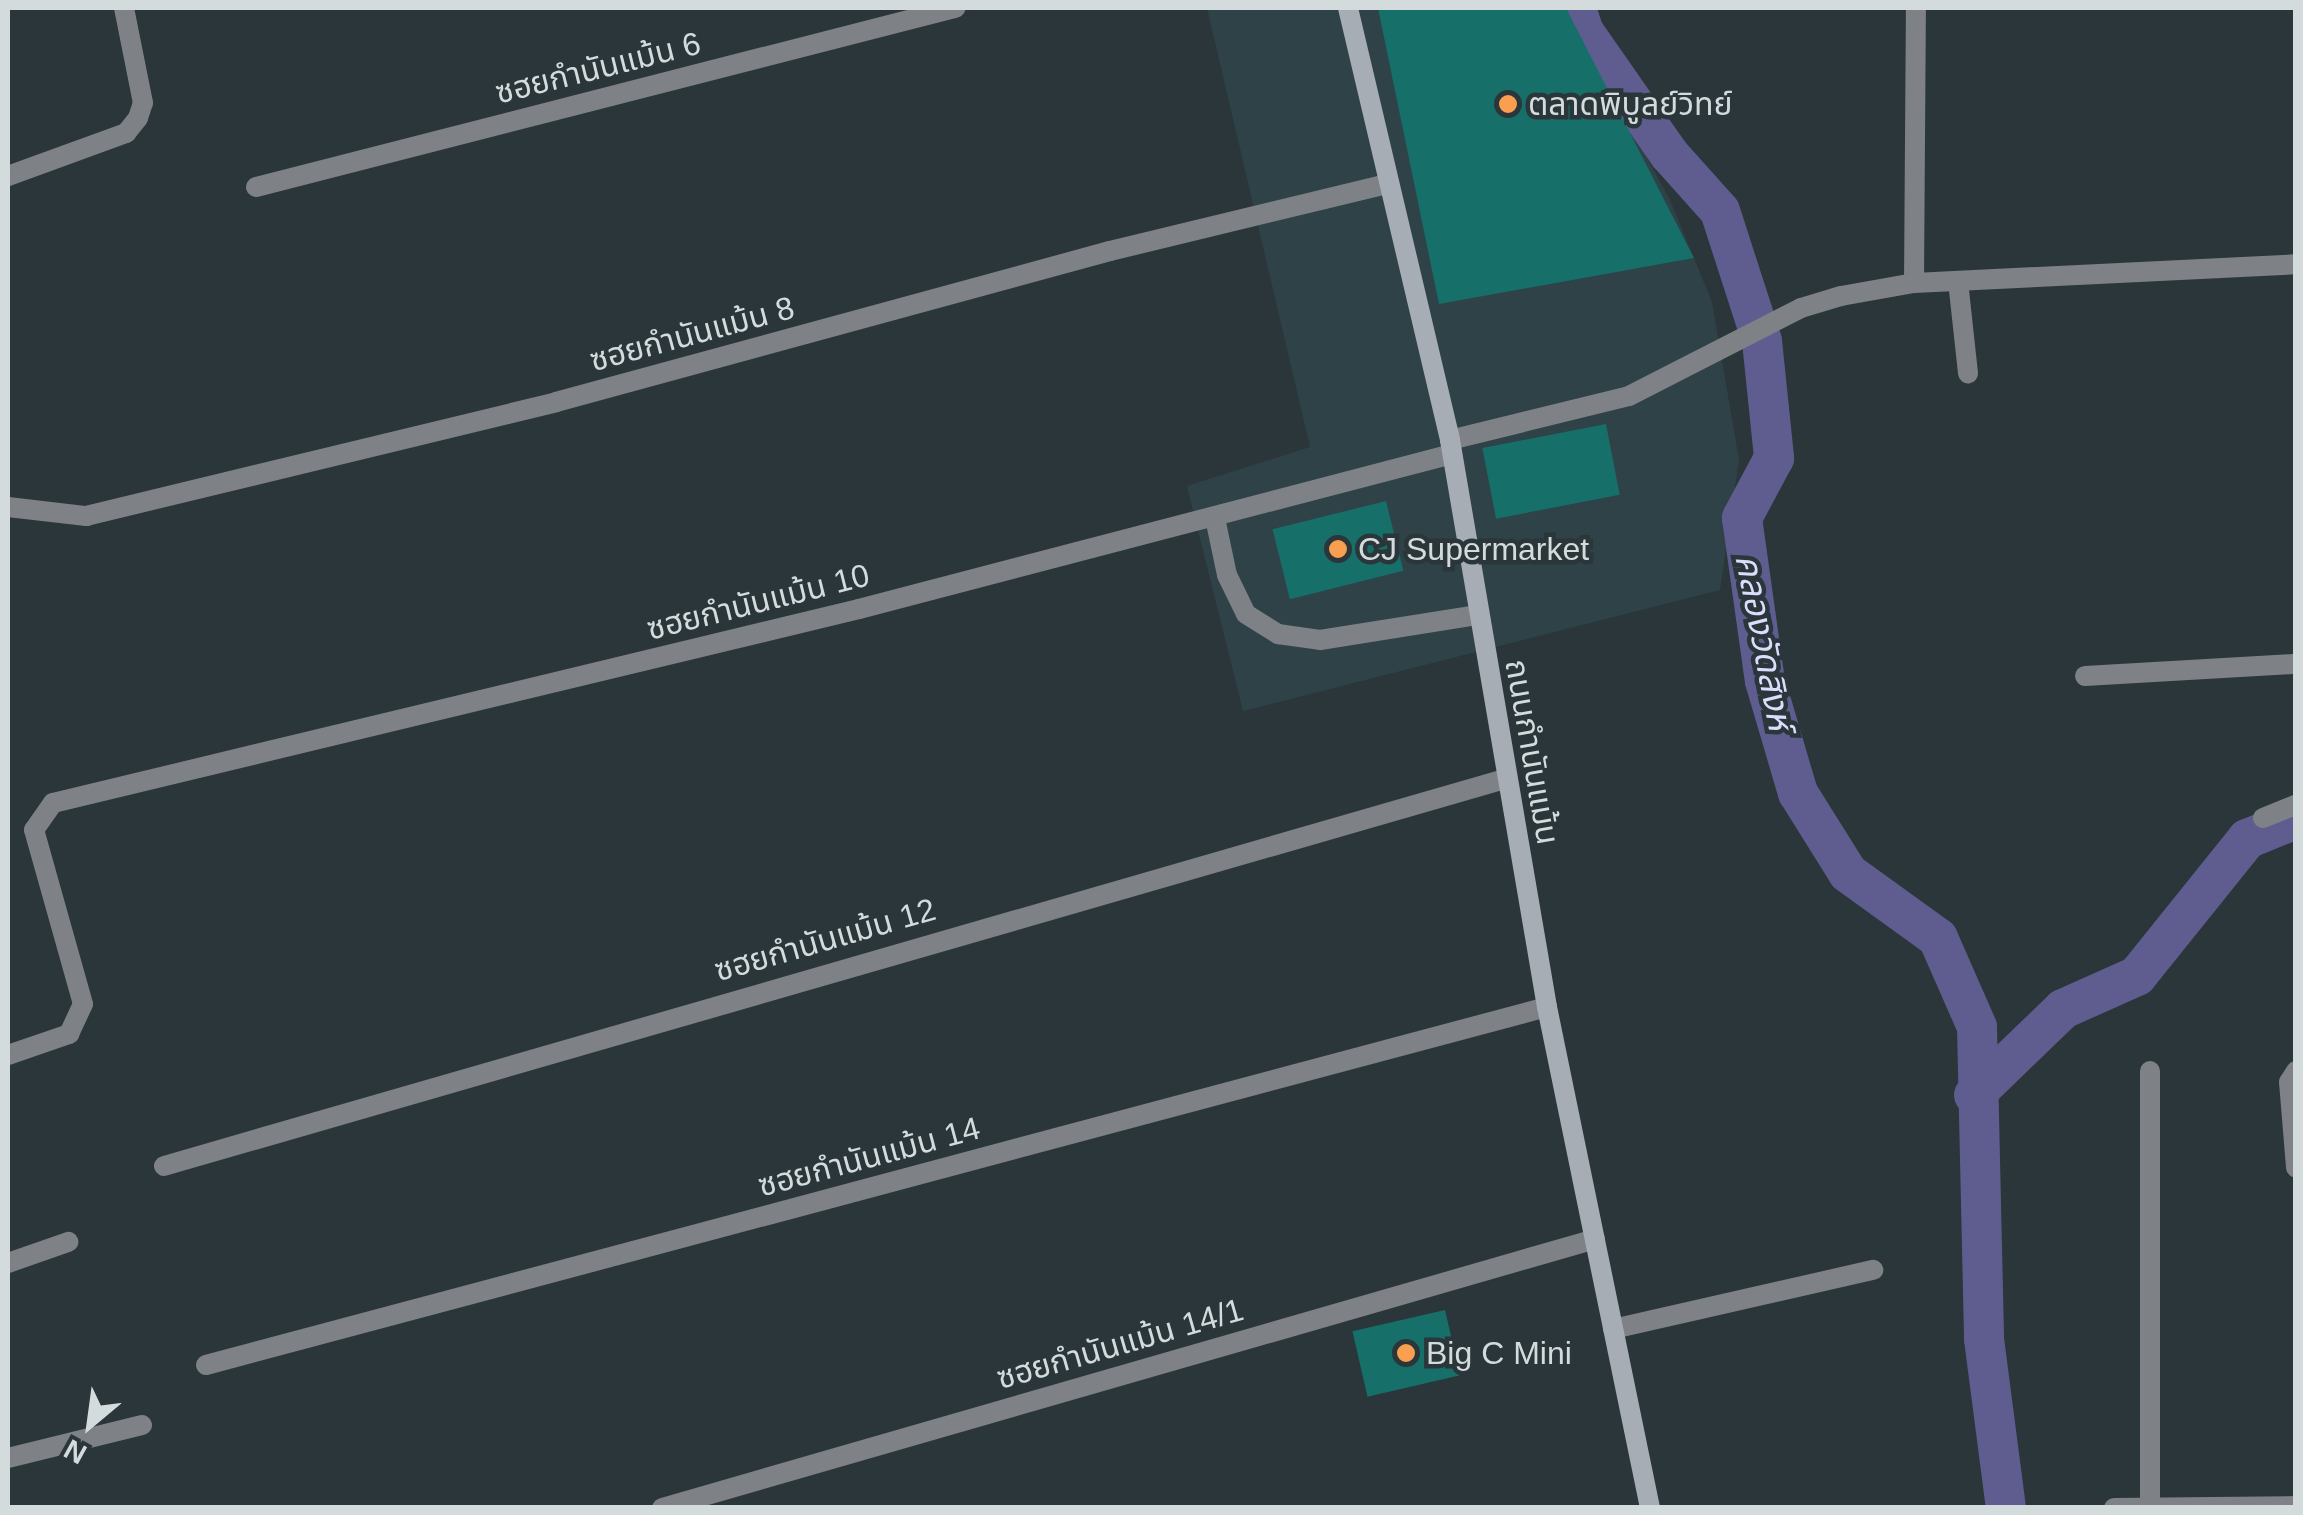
<!DOCTYPE html>
<meta charset="utf-8">
<style>
body{margin:0}
#map{position:relative;width:2303px;height:1515px;overflow:hidden;background:#2a363a;font-family:Helvetica,"Noto Sans Thai",sans-serif}
div>[style]{position:absolute}
[style*='--x']{left:calc(var(--x)*1px);top:calc(var(--y)*1px);width:calc(var(--w)*1px);rotate:calc(var(--a)*1deg)}
.built>*{inset:0;background:#2e4248}
.canal>*{height:40px;margin:-20px;padding:0 20px;transform-origin:20px;border-radius:20px;background:#5f5d8f}
.building>*{inset:0;background:#166f69;transform-origin:0 0}
.lane>*{height:20px;margin:-10px;padding:0 10px;transform-origin:10px;border-radius:10px;background:#7e8186}
.street>*{height:20px;margin:-10px;padding:0 10px;transform-origin:10px;border-radius:10px;background:#7e8186}
.secondary>*{height:20px;margin:-10px;padding:0 10px;transform-origin:10px;border-radius:10px;background:#a7adb4}
.dots>*{width:28px;height:28px;translate:-50% -50%;box-sizing:border-box;border:5px solid #2a363a;border-radius:50%}
span{translate:-50% -50%;white-space:nowrap;text-align:center;line-height:1.15;-webkit-text-stroke:9px #2a363a;paint-order:stroke}
.street-label{font-size:32px;color:#d3dbdd}
.poi-label{font-size:32px;color:#d3dbdd}
.left{translate:0 -50%;text-align:left}
.water-label{font-size:35px;color:#dcddfd;font-style:italic}
.frame{position:absolute;inset:0;border:10px solid #d3dbdd;pointer-events:none}
.north{position:absolute;left:40px;top:1375px;width:100px;height:100px;-webkit-text-stroke:8px #2a363a;paint-order:stroke;rotate:209deg;font-size:28px;font-weight:700;line-height:40px;text-align:center;color:#d3dbdd}
.north::after{content:'';display:block;margin:auto;width:35px;height:45px;background:#d3dbdd;clip-path:polygon(50% 0,100% 100%,50% 72%,0 100%)}
</style>
<div id="map">
<div class="built">
<div style="clip-path:polygon(1207px 8px,1566px 8px,1670px 200px,1712px 302px,1739px 460px,1720px 590px,1243px 711px,1187px 486px,1310px 447px)"></div>
</div>
<div class="canal">
<div style="--x:1576;--y:8;--w:25;--a:72"></div>
<div style="--x:1584;--y:32;--w:149;--a:55.1"></div>
<div style="--x:1669;--y:154;--w:76;--a:48.2"></div>
<div style="--x:1720;--y:211;--w:137;--a:72.1"></div>
<div style="--x:1762;--y:341;--w:118;--a:84.1"></div>
<div style="--x:1774;--y:458;--w:68;--a:118.1"></div>
<div style="--x:1742;--y:518;--w:165;--a:82"></div>
<div style="--x:1765;--y:681;--w:117;--a:73.6"></div>
<div style="--x:1798;--y:793;--w:94;--a:58"></div>
<div style="--x:1848;--y:873;--w:111;--a:35.8"></div>
<div style="--x:1938;--y:938;--w:97;--a:66.3"></div>
<div style="--x:1977;--y:1027;--w:312;--a:88.7"></div>
<div style="--x:1984;--y:1339;--w:170;--a:82.6"></div>
<div style="--x:1974;--y:1095;--w:124;--a:-44"></div>
<div style="--x:2063;--y:1009;--w:81;--a:-24"></div>
<div style="--x:2137;--y:976;--w:176;--a:-51.2"></div>
<div style="--x:2247;--y:839;--w:53;--a:-22.2"></div>
</div>
<div class="building">
<div style="clip-path:polygon(1378px 8px,1566px 8px,1694px 258px,1439px 304px)"></div>
<div style="left:1606px;top:424px;width:72px;height:126px;rotate:79deg"></div>
<div style="left:1386px;top:501px;width:72px;height:117px;rotate:76deg"></div>
<div style="left:1445px;top:1310px;width:67px;height:95px;rotate:77deg"></div>
</div>
<div class="lane">
<div style="--x:8;--y:1458;--w:138;--a:-13.8"></div>
</div>
<div class="street">
<div style="--x:8;--y:176;--w:126;--a:-20"></div>
<div style="--x:126;--y:133;--w:19;--a:-51"></div>
<div style="--x:138;--y:118;--w:16;--a:-72"></div>
<div style="--x:143;--y:103;--w:97;--a:-101.3"></div>
<div style="--x:256;--y:187;--w:722;--a:-14.36"></div>
<div style="--x:1958;--y:281;--w:93;--a:83.8"></div>
<div style="--x:1914;--y:283;--w:275;--a:-89.6"></div>
<div style="--x:1450;--y:440;--w:184;--a:-13.8"></div>
<div style="--x:1629;--y:396;--w:193;--a:-27.1"></div>
<div style="--x:1801;--y:308;--w:42;--a:-16.7"></div>
<div style="--x:1841;--y:296;--w:74;--a:-10.1"></div>
<div style="--x:1914;--y:283;--w:382;--a:-2.8"></div>
<div style="--x:8;--y:507;--w:79;--a:6.6"></div>
<div style="--x:86;--y:516;--w:484;--a:-13.6"></div>
<div style="--x:556;--y:402;--w:574;--a:-15.25"></div>
<div style="--x:1110;--y:251;--w:286;--a:-13.6"></div>
<div style="--x:1215;--y:518;--w:58;--a:78.1"></div>
<div style="--x:1227;--y:575;--w:43;--a:64"></div>
<div style="--x:1246;--y:614;--w:38;--a:32"></div>
<div style="--x:1278;--y:634;--w:42;--a:8.1"></div>
<div style="--x:1320;--y:640;--w:160;--a:-9"></div>
<div style="--x:2085;--y:676;--w:211;--a:-3.3"></div>
<div style="--x:2263;--y:818;--w:35;--a:-22"></div>
<div style="--x:8;--y:1055;--w:65;--a:-19"></div>
<div style="--x:69;--y:1034;--w:33;--a:-65"></div>
<div style="--x:83;--y:1004;--w:181;--a:-105.7"></div>
<div style="--x:34;--y:830;--w:33;--a:-55"></div>
<div style="--x:53;--y:803;--w:829;--a:-13.53"></div>
<div style="--x:859;--y:609;--w:613;--a:-14.65"></div>
<div style="--x:2150;--y:1071;--w:435;--a:90"></div>
<div style="--x:2296;--y:1071;--w:13;--a:122"></div>
<div style="--x:2289;--y:1082;--w:86;--a:85.3"></div>
<div style="--x:164;--y:1166;--w:1396;--a:-16.1"></div>
<div style="--x:8;--y:1263;--w:64;--a:-19.3"></div>
<div style="--x:1613;--y:1329;--w:267;--a:-12.8"></div>
<div style="--x:206;--y:1365;--w:1388;--a:-14.95"></div>
<div style="--x:662;--y:1508;--w:971;--a:-16.08"></div>
<div style="--x:2114;--y:1508;--w:182;--a:-0.6"></div>
</div>
<div class="secondary">
<div style="--x:1348;--y:8;--w:444;--a:76.7"></div>
<div style="--x:1450;--y:440;--w:575;--a:80.29"></div>
<div style="--x:1547;--y:1007;--w:511;--a:78.38"></div>
</div>
<div class="dots">
<div style="left:1508px;top:104px;background:#fa9f4f"></div>
<div style="left:1338px;top:549px;background:#fa9f4f"></div>
<div style="left:1406px;top:1353px;background:#fa9f4f"></div>
</div>
<div class="street-label">
<span style="left:598px;top:68px;rotate:-14deg">ซฮยกำนันแม้น 6</span>
<span style="left:692px;top:334px;rotate:-15deg">ซฮยกำนันแม้น 8</span>
<span style="left:758px;top:602px;rotate:-14deg">ซฮยกำนันแม้น 10</span>
<span style="left:1532px;top:752px;rotate:80deg">ถนนกำนันแม้น</span>
<span style="left:825px;top:940px;rotate:-16deg">ซฮยกำนันแม้น 12</span>
<span style="left:869px;top:1157px;rotate:-15deg">ซฮยกำนันแม้น 14</span>
<span style="left:1120px;top:1344px;rotate:-16deg">ซฮยกำนันแม้น 14/1</span>
</div>
<div class="poi-label">
<span class="left" style="left:1528px;top:104px">ตลาดพิบูลย์วิทย์</span>
<span class="left" style="left:1358px;top:549px">CJ Supermarket</span>
<span class="left" style="left:1426px;top:1353px">Big C Mini</span>
</div>
<div class="water-label">
<span style="left:1764px;top:642px;rotate:79deg">คลองวัดสิงห์</span>
</div>
<div class="frame"></div>
<div class="north">N</div>
</div>
